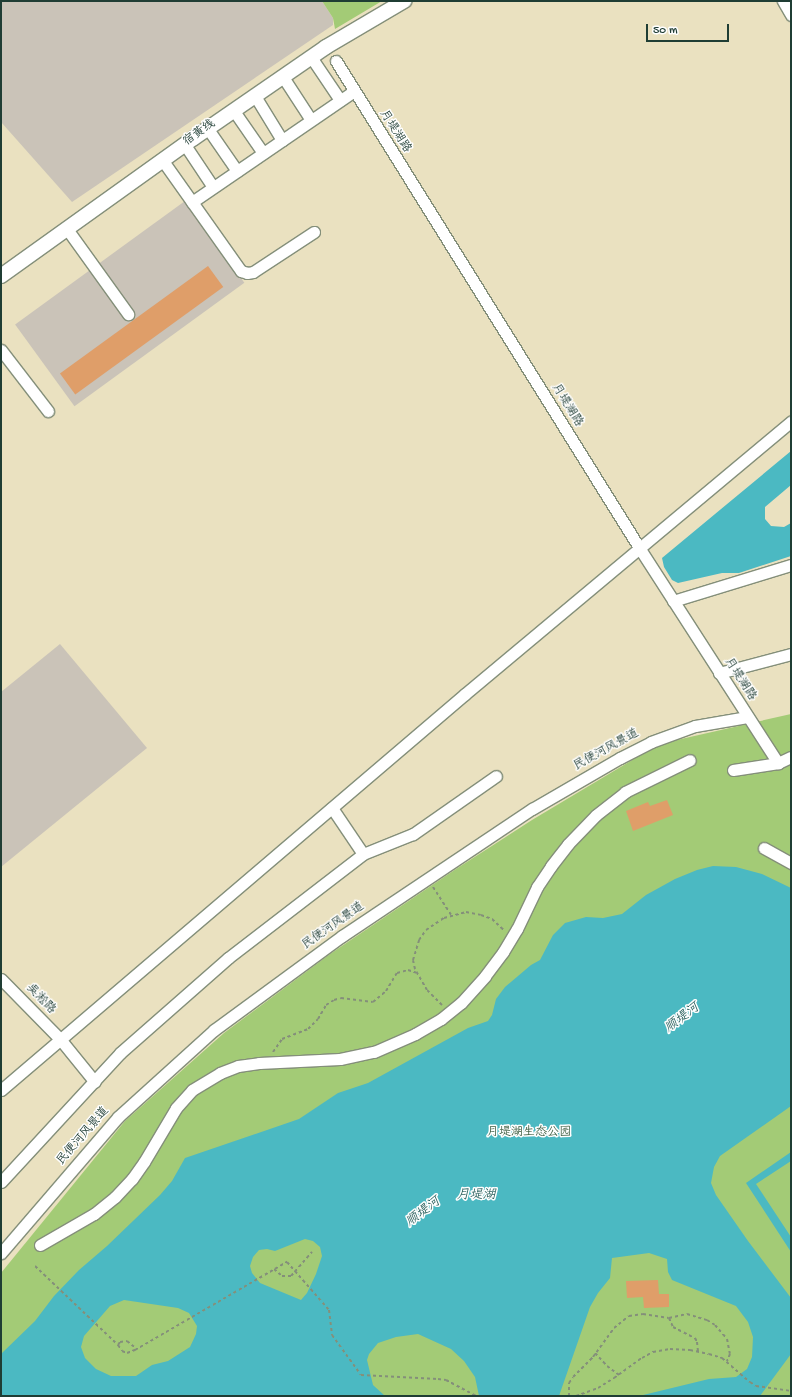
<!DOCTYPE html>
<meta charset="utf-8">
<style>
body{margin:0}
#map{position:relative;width:792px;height:1397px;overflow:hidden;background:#eae1c0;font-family:"Gochi Hand","LXGW WenKai TC",sans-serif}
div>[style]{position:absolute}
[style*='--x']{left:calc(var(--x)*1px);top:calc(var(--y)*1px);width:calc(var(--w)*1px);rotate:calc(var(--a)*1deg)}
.industrial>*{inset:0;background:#cac3b8;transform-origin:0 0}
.green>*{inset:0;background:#a3cb76}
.water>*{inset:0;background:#4bb9c2}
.building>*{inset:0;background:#df9e69;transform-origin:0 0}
.path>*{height:2px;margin-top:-1px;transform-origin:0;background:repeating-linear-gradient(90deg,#848f7a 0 3px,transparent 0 6px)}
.roads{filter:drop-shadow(1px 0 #848f7a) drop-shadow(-1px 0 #848f7a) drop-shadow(0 1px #848f7a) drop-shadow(0 -1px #848f7a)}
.minor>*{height:11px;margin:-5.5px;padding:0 5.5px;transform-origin:5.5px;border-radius:5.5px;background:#fff}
.major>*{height:14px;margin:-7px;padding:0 7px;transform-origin:7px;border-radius:7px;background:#fff}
span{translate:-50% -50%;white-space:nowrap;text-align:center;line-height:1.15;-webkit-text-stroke:3px #fff;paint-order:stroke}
.street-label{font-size:12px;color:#1f3d34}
.park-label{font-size:12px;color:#406044}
.water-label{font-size:13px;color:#2c625f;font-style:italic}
.frame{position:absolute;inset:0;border:2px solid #1f3d34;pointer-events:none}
.scale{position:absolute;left:646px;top:24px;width:83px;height:18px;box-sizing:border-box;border:2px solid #1f3d34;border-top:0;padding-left:5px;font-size:12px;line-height:14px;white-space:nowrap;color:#1f3d34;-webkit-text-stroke:3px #fff;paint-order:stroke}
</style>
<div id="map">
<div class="industrial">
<div style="clip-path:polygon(1px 1px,322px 1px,333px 18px,333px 25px,72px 202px,1px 122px)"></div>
<div style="left:185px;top:201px;width:101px;height:210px;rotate:54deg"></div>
<div style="clip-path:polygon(60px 644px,147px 748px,1px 867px,1px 692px)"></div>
</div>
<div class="green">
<div style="clip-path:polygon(322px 1px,382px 1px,335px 29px,333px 18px)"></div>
<div style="clip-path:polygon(791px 714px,791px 1396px,1px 1396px,1px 1273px,125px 1121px,224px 1033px,330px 954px,456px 869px,532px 820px,659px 744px)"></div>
</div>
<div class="water">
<div style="clip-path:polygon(791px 451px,791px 485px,765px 507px,765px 519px,771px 526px,784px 527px,791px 523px,791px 556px,739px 573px,722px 573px,678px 583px,672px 580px,664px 567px,662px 558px)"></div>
<div style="clip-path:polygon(evenodd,713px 866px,736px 867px,762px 874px,791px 888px,791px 1106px,720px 1156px,714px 1167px,711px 1183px,716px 1195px,748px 1241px,791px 1298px,791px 1354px,760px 1396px,639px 1396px,709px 1379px,736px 1377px,747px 1369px,752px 1357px,753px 1337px,748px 1322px,736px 1306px,672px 1280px,668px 1272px,667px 1259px,649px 1253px,612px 1258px,610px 1278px,598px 1293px,590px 1307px,559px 1396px,479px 1396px,475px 1377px,464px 1361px,451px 1349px,418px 1334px,396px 1337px,378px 1343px,369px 1354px,367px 1360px,373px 1385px,385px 1396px,1px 1396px,1px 1354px,35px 1321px,54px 1296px,79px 1270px,107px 1246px,160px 1195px,172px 1181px,185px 1158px,299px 1119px,338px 1093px,368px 1083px,468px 1028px,488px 1021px,492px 1015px,496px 999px,505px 987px,531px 965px,540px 960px,553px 935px,565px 923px,586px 917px,603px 918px,622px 914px,646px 895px,675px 879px,697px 870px,713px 866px,305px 1239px,313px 1241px,320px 1247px,322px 1256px,316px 1274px,307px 1293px,301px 1300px,260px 1283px,252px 1273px,250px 1266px,253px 1257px,259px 1250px,267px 1249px,275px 1251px,305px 1239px,713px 866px,124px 1300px,178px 1308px,189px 1313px,197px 1326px,196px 1334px,190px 1347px,168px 1361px,152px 1365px,136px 1376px,111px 1376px,96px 1369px,85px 1358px,81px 1347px,84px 1336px,110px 1306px,124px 1300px)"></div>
<div style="clip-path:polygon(791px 1152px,791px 1161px,756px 1184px,791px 1237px,791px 1252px,746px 1183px)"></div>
</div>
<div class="building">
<div style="left:208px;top:266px;width:26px;height:183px;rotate:54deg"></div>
<div style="clip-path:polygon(667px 800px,673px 815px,633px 831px,626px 811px,648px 802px,650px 806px)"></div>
<div style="clip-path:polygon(658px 1280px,659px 1294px,669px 1294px,669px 1307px,644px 1308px,643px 1297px,627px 1298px,626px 1281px)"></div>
</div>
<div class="path">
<div style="--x:433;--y:887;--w:35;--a:57"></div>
<div style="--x:442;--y:1005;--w:21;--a:-135"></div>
<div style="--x:427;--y:990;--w:24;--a:-120"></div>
<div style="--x:415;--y:969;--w:9;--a:-103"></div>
<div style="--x:413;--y:960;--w:21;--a:-73"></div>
<div style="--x:419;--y:940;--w:12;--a:-55"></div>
<div style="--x:426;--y:930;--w:22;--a:-34"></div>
<div style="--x:444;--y:918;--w:23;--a:-15"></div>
<div style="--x:466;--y:912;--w:15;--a:11"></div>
<div style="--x:481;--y:915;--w:12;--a:20"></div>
<div style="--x:492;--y:919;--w:16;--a:43"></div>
<div style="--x:273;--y:1052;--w:16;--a:-55"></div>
<div style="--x:282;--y:1039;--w:28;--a:-21"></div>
<div style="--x:308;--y:1029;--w:14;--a:-45"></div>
<div style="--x:318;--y:1019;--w:16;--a:-60"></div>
<div style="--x:326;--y:1005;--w:9;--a:-32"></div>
<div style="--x:334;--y:1000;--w:7;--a:-16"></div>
<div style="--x:341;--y:998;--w:32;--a:7"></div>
<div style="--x:373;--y:1002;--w:17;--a:-40"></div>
<div style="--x:386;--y:991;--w:21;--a:-59"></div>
<div style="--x:397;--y:973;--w:11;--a:-15"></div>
<div style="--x:408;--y:970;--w:9;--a:18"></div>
<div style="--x:35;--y:1266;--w:115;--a:43.6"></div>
<div style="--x:118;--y:1345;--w:7;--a:56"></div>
<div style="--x:122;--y:1351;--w:5;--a:22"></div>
<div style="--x:127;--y:1353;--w:9;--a:-21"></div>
<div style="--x:135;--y:1350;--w:176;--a:-30.1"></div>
<div style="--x:287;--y:1262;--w:64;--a:48.8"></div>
<div style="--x:329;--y:1310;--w:25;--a:83"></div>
<div style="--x:332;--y:1335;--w:49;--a:54.1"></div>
<div style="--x:361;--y:1375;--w:77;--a:3"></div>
<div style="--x:438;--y:1379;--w:8;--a:7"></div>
<div style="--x:446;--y:1380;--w:34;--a:28"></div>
<div style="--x:274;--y:1269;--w:11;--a:41"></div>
<div style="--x:282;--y:1276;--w:9;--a:0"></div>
<div style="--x:291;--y:1276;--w:32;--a:-49"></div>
<div style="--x:669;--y:1318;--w:10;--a:66"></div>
<div style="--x:673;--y:1327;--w:25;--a:27"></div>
<div style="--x:695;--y:1338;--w:4;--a:63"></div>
<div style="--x:697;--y:1342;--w:10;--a:84"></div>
<div style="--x:118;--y:1345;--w:4;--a:-56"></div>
<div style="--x:120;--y:1342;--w:7;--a:-8"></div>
<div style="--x:127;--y:1341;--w:13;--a:39"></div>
<div style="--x:595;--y:1353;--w:18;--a:47"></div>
<div style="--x:607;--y:1366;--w:15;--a:37"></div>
<div style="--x:569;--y:1396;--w:13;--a:-90"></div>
<div style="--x:569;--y:1383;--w:7;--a:-56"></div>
<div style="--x:573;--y:1377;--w:28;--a:-45"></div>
<div style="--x:593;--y:1357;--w:36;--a:-54"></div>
<div style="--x:614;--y:1328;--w:19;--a:-39"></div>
<div style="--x:629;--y:1316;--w:14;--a:-8"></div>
<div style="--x:643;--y:1314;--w:26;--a:9"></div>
<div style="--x:669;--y:1318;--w:18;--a:-13"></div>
<div style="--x:687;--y:1314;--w:21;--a:17"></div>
<div style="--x:707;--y:1320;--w:9;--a:32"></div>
<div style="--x:715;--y:1325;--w:18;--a:49"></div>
<div style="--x:727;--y:1339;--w:15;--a:79"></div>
<div style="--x:730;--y:1354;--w:8;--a:113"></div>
<div style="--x:576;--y:1396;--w:23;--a:-20"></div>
<div style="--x:598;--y:1388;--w:19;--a:-32"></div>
<div style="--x:614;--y:1378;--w:34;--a:-36"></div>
<div style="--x:642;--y:1358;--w:13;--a:-29"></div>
<div style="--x:653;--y:1352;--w:17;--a:-10"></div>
<div style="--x:670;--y:1349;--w:20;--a:3"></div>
<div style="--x:690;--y:1350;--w:19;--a:12"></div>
<div style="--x:709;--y:1354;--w:14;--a:17"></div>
<div style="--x:722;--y:1358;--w:37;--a:41"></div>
<div style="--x:750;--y:1382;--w:7;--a:34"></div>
<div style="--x:756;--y:1386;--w:35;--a:8"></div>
</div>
<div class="roads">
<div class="minor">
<div style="--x:783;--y:1;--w:16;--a:60"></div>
<div style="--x:311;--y:57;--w:52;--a:56"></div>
<div style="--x:336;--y:61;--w:575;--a:58.08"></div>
<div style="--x:640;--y:549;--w:255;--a:57.2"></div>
<div style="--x:283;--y:77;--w:51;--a:56.9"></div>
<div style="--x:255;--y:96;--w:52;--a:58.5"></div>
<div style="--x:234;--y:111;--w:51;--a:55.4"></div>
<div style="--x:208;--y:129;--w:51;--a:55.4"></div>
<div style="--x:185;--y:145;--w:50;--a:56.3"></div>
<div style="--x:163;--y:161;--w:135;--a:54.7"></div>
<div style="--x:241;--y:271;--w:6;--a:18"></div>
<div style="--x:247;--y:273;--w:6;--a:-9"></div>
<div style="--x:253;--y:272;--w:73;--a:-33.3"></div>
<div style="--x:192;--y:202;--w:196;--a:-34.4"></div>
<div style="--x:67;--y:229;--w:105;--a:54.3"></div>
<div style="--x:1;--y:350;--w:77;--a:52.4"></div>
<div style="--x:673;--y:601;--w:123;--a:-17"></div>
<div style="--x:719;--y:673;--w:74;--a:-14.8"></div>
<div style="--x:733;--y:770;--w:46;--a:-8.8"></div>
<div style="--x:778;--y:763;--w:14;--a:-25"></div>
<div style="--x:332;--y:808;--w:55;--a:56"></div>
<div style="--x:764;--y:848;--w:31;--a:29"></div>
<div style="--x:1;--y:979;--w:84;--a:45.5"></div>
<div style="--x:60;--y:1039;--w:55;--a:50.9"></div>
<div style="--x:1;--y:1090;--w:610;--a:-40.48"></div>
<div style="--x:465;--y:694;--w:425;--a:-39.9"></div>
<div style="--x:1;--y:1182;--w:176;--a:-47.3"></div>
<div style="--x:120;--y:1053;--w:144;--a:-41.3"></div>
<div style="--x:228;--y:958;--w:170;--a:-37.6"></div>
<div style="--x:363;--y:854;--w:54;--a:-21.8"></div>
<div style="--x:413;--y:834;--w:101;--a:-34.9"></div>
<div style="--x:40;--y:1245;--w:62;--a:-29.9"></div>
<div style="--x:94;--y:1214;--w:27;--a:-39"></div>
<div style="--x:115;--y:1197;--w:25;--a:-47"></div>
<div style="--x:132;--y:1179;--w:21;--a:-55"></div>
<div style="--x:144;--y:1162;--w:63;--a:-59.3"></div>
<div style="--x:176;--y:1108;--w:24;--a:-48"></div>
<div style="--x:192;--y:1090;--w:33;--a:-31"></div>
<div style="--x:220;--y:1073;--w:19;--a:-21"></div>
<div style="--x:238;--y:1066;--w:21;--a:-8"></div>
<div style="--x:259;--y:1063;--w:81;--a:-2.8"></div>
<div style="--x:340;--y:1059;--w:35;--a:-12"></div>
<div style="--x:374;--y:1052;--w:45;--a:-23.7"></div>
<div style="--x:415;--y:1034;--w:30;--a:-30"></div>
<div style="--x:441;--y:1019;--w:26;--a:-39"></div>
<div style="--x:461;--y:1003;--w:36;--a:-48"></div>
<div style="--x:485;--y:976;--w:30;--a:-53"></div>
<div style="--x:503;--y:952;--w:27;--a:-59"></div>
<div style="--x:517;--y:929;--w:47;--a:-64.5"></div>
<div style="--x:537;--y:887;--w:25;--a:-56"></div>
<div style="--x:551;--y:866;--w:28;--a:-52"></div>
<div style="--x:568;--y:844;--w:40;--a:-46"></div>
<div style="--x:596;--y:815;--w:37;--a:-38"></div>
<div style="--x:625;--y:792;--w:72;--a:-26.2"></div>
<div style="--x:1;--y:1253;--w:179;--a:-49.3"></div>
<div style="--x:118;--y:1117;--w:130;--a:-42.2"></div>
<div style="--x:214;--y:1030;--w:159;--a:-36.3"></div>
<div style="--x:342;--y:936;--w:229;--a:-33.8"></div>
<div style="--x:532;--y:809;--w:102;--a:-30.1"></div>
<div style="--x:620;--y:758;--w:35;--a:-27"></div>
<div style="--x:651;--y:742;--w:47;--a:-20"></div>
<div style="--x:695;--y:726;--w:53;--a:-9.8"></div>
</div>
<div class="major">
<div style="--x:1;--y:276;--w:237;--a:-35.6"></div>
<div style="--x:194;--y:138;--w:160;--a:-34.6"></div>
<div style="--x:326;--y:47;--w:91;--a:-30.5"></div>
</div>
</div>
<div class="street-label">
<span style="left:394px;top:132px;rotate:58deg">月堤湖路</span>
<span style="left:200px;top:134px;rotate:-35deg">宿黄线</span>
<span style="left:566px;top:406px;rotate:58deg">月堤湖路</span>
<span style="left:739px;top:680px;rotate:57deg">月堤湖路</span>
<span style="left:607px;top:751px;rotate:-29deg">民便河风景道</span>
<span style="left:334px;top:927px;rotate:-35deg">民便河风景道</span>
<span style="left:40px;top:1000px;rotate:46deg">吴淞路</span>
<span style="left:84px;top:1137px;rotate:-49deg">民便河风景道</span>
</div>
<div class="park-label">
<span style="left:529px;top:1134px">月堤湖生态公园</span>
</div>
<div class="water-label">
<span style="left:683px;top:1019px;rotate:-37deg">顺堤河</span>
<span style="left:476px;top:1196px">月堤湖</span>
<span style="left:424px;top:1213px;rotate:-37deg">顺堤河</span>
</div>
<div class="frame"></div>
<div class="scale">50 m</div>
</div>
